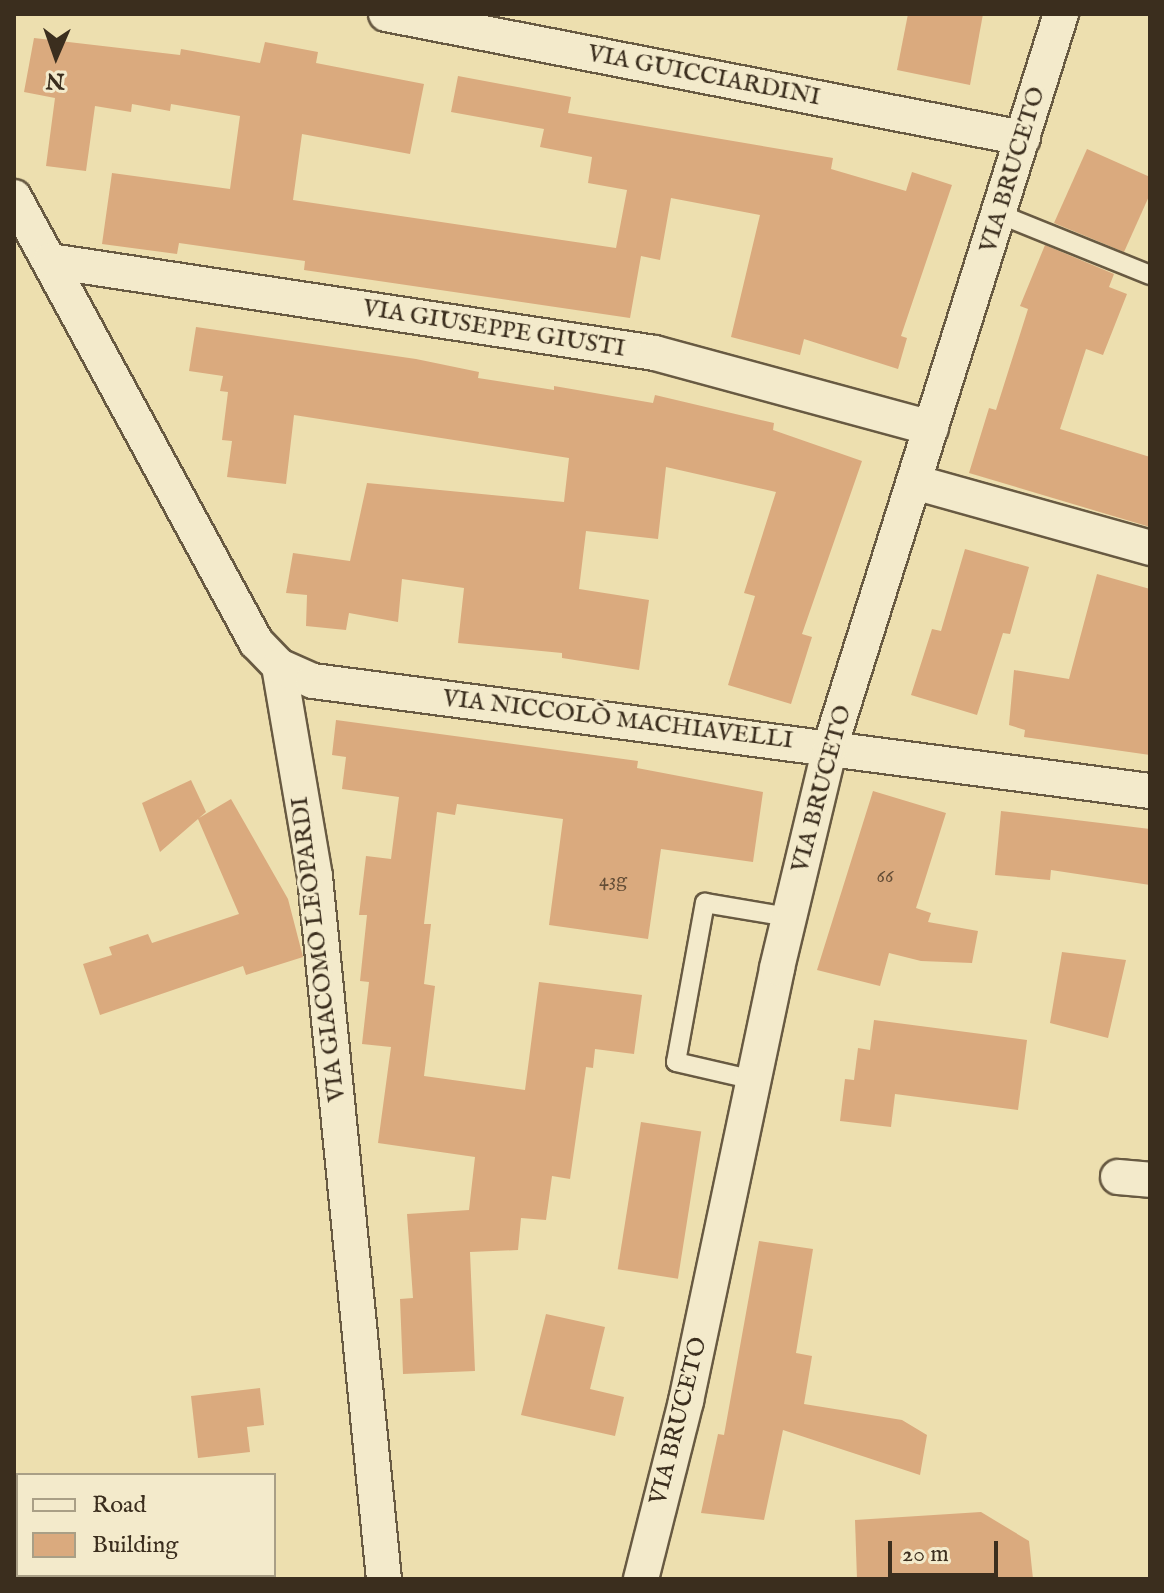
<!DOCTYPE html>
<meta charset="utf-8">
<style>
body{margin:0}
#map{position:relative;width:1164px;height:1593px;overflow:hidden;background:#eddfaf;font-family:"IM FELL English",serif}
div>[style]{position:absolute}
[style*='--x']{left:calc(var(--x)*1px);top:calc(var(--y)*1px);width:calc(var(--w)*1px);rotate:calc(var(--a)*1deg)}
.building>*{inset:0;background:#daaa7e;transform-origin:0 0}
.roads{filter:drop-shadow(2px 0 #685a42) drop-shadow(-2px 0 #685a42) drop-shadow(0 2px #685a42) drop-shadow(0 -2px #685a42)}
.lane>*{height:18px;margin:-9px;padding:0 9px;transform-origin:9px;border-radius:9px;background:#f3eacb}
.street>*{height:34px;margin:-17px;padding:0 17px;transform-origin:17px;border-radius:17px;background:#f3eacb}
span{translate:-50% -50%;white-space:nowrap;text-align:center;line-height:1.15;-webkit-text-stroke:7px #f3eacb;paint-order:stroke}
.number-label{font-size:20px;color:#634d36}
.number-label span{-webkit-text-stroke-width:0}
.street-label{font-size:24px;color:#3b2e1e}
.frame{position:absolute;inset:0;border:16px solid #3b2e1e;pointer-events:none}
.legend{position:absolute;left:16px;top:1473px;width:260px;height:104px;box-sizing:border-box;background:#f3eacb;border:2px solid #a99f86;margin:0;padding:10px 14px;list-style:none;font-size:24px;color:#3b2e1e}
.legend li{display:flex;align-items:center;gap:16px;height:40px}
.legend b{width:40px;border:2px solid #a99f86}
.north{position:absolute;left:16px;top:16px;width:80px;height:80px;-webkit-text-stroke:6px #f3eacb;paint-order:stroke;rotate:182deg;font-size:22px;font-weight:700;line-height:32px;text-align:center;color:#3b2e1e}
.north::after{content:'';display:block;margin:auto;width:28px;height:36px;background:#3b2e1e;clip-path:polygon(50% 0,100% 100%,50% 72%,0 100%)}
.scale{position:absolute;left:888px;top:1541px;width:110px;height:36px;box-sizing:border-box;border:4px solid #3b2e1e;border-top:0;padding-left:10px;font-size:24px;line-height:28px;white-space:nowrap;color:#3b2e1e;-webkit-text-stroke:6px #f3eacb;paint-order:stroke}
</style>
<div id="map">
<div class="building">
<div style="clip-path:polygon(908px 14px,983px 14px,970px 85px,897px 70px)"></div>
<div style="clip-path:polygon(34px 38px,180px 55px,181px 49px,260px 63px,265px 42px,318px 52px,316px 63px,424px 84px,410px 154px,302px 134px,293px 200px,616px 248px,627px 190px,588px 183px,592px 157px,540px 147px,544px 129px,451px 112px,458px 76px,571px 97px,568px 113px,833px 158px,831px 169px,906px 191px,912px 172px,952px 185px,901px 336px,907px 338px,898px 369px,804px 339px,800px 355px,731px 337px,760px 215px,671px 198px,660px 260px,641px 256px,630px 318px,304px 270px,305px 261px,179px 243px,177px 254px,102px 244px,112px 173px,230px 189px,240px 116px,171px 104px,170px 111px,132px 104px,131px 112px,95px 106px,86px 171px,46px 166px,55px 98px,24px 92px)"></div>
<div style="clip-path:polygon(1087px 149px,1150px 177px,1150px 194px,1124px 252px,1054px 223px)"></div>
<div style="clip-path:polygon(1045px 245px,1114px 274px,1109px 287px,1127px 294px,1103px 355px,1086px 349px,1060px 429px,1150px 457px,1150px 527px,969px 473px,989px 408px,996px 410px,1028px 309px,1020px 306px)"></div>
<div style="clip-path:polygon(196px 327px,416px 359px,479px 372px,478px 378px,554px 390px,554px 386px,653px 403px,655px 395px,774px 423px,773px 430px,862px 461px,802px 634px,812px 637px,791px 704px,728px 685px,755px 596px,744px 593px,776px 492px,666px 467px,658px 539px,586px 531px,579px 589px,649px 600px,639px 670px,562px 658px,562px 653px,458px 643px,464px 588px,402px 579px,398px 622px,349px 613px,346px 630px,306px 626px,307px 595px,286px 593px,293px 553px,350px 561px,367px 483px,564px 502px,569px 458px,294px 415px,286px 484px,227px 477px,232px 441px,222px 440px,228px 392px,220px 391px,223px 376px,189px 371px)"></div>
<div style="clip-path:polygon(965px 549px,1029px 567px,1010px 634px,1003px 633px,977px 715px,911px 695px,932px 629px,941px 631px)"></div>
<div style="clip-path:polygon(1097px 574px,1150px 589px,1150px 755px,1024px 737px,1025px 730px,1009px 725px,1014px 670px,1069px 679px)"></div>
<div style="clip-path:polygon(336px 720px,638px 761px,637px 768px,763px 792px,753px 862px,661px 849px,648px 939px,549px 925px,563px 819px,457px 804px,455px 815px,437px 812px,424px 924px,431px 924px,424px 984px,435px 986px,424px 1076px,525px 1090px,539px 982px,642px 995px,634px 1054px,595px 1049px,593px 1068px,586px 1067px,570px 1179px,552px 1176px,546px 1220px,521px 1218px,518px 1250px,470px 1252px,475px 1371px,403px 1374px,400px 1299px,413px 1298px,407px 1214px,469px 1210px,475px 1157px,378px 1143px,391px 1047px,362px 1044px,369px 982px,360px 981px,367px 915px,359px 915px,366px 856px,391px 859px,399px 797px,342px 789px,346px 757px,332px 755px)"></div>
<div style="clip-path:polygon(191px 780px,206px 812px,199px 818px,231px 799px,288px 899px,303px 957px,246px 975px,243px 966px,100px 1015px,83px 964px,112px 955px,109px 947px,148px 934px,152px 943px,239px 914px,198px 819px,160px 852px,142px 803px)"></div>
<div style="clip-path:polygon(873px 791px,946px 813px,916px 908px,931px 913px,928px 922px,978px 931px,972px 963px,921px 961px,889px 953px,880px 986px,817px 970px)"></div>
<div style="clip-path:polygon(1001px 811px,1150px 829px,1150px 885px,1051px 870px,1050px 880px,995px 875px)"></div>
<div style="clip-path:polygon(1062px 952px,1126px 960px,1108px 1038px,1050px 1023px)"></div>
<div style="clip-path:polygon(874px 1020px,1027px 1040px,1018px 1110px,895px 1094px,891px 1127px,840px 1121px,845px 1079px,854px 1080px,858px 1048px,870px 1050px)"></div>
<div style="left:641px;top:1122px;width:61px;height:149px;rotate:9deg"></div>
<div style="clip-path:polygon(759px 1241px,813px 1249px,796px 1353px,812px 1356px,804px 1404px,902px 1420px,927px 1435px,920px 1475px,783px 1430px,764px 1520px,701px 1513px,718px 1434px,724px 1435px)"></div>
<div style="clip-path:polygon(546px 1314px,605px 1327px,590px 1389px,624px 1397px,615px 1436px,521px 1415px)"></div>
<div style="clip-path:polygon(260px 1388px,264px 1425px,247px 1427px,250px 1452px,198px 1458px,191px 1396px)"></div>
<div style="clip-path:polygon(981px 1512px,1029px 1541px,1033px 1579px,857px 1579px,855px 1520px)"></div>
</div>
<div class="roads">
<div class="lane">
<div style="--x:999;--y:214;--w:163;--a:22"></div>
<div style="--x:754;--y:1080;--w:80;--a:-167"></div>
<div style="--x:676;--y:1062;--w:162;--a:-79.7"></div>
<div style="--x:705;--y:903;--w:85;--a:9.5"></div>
</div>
<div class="street">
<div style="--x:386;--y:14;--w:649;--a:11.02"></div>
<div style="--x:14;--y:197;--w:507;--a:61.46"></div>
<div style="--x:256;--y:642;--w:33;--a:46"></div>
<div style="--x:279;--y:666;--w:214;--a:80.3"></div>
<div style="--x:315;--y:877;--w:705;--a:84.39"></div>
<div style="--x:50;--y:261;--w:612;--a:8.65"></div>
<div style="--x:655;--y:353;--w:286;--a:15.2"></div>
<div style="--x:914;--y:482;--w:245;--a:15.6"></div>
<div style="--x:279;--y:666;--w:37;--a:24"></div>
<div style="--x:313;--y:681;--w:844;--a:7.49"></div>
<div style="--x:1118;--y:1177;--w:32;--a:5"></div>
<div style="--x:641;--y:1579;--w:184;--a:-75.8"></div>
<div style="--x:686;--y:1401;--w:442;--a:-78.1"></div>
<div style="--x:777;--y:968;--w:227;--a:-76.5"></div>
<div style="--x:830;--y:747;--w:769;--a:-72.51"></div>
</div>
</div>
<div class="number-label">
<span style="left:885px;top:876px">66</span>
<span style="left:613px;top:880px">43g</span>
</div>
<div class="street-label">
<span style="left:704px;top:76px;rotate:11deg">VIA GUICCIARDINI</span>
<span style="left:1013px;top:170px;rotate:-73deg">VIA BRUCETO</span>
<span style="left:494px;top:329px;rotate:9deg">VIA GIUSEPPE GIUSTI</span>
<span style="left:618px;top:720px;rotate:7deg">VIA NICCOLÒ MACHIAVELLI</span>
<span style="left:822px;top:789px;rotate:-75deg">VIA BRUCETO</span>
<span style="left:319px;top:949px;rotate:-97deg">VIA GIACOMO LEOPARDI</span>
<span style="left:679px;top:1421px;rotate:-76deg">VIA BRUCETO</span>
</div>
<div class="frame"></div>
<ul class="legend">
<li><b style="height:10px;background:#f3eacb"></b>Road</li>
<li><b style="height:22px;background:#daaa7e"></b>Building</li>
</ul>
<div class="north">N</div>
<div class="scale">20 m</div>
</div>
